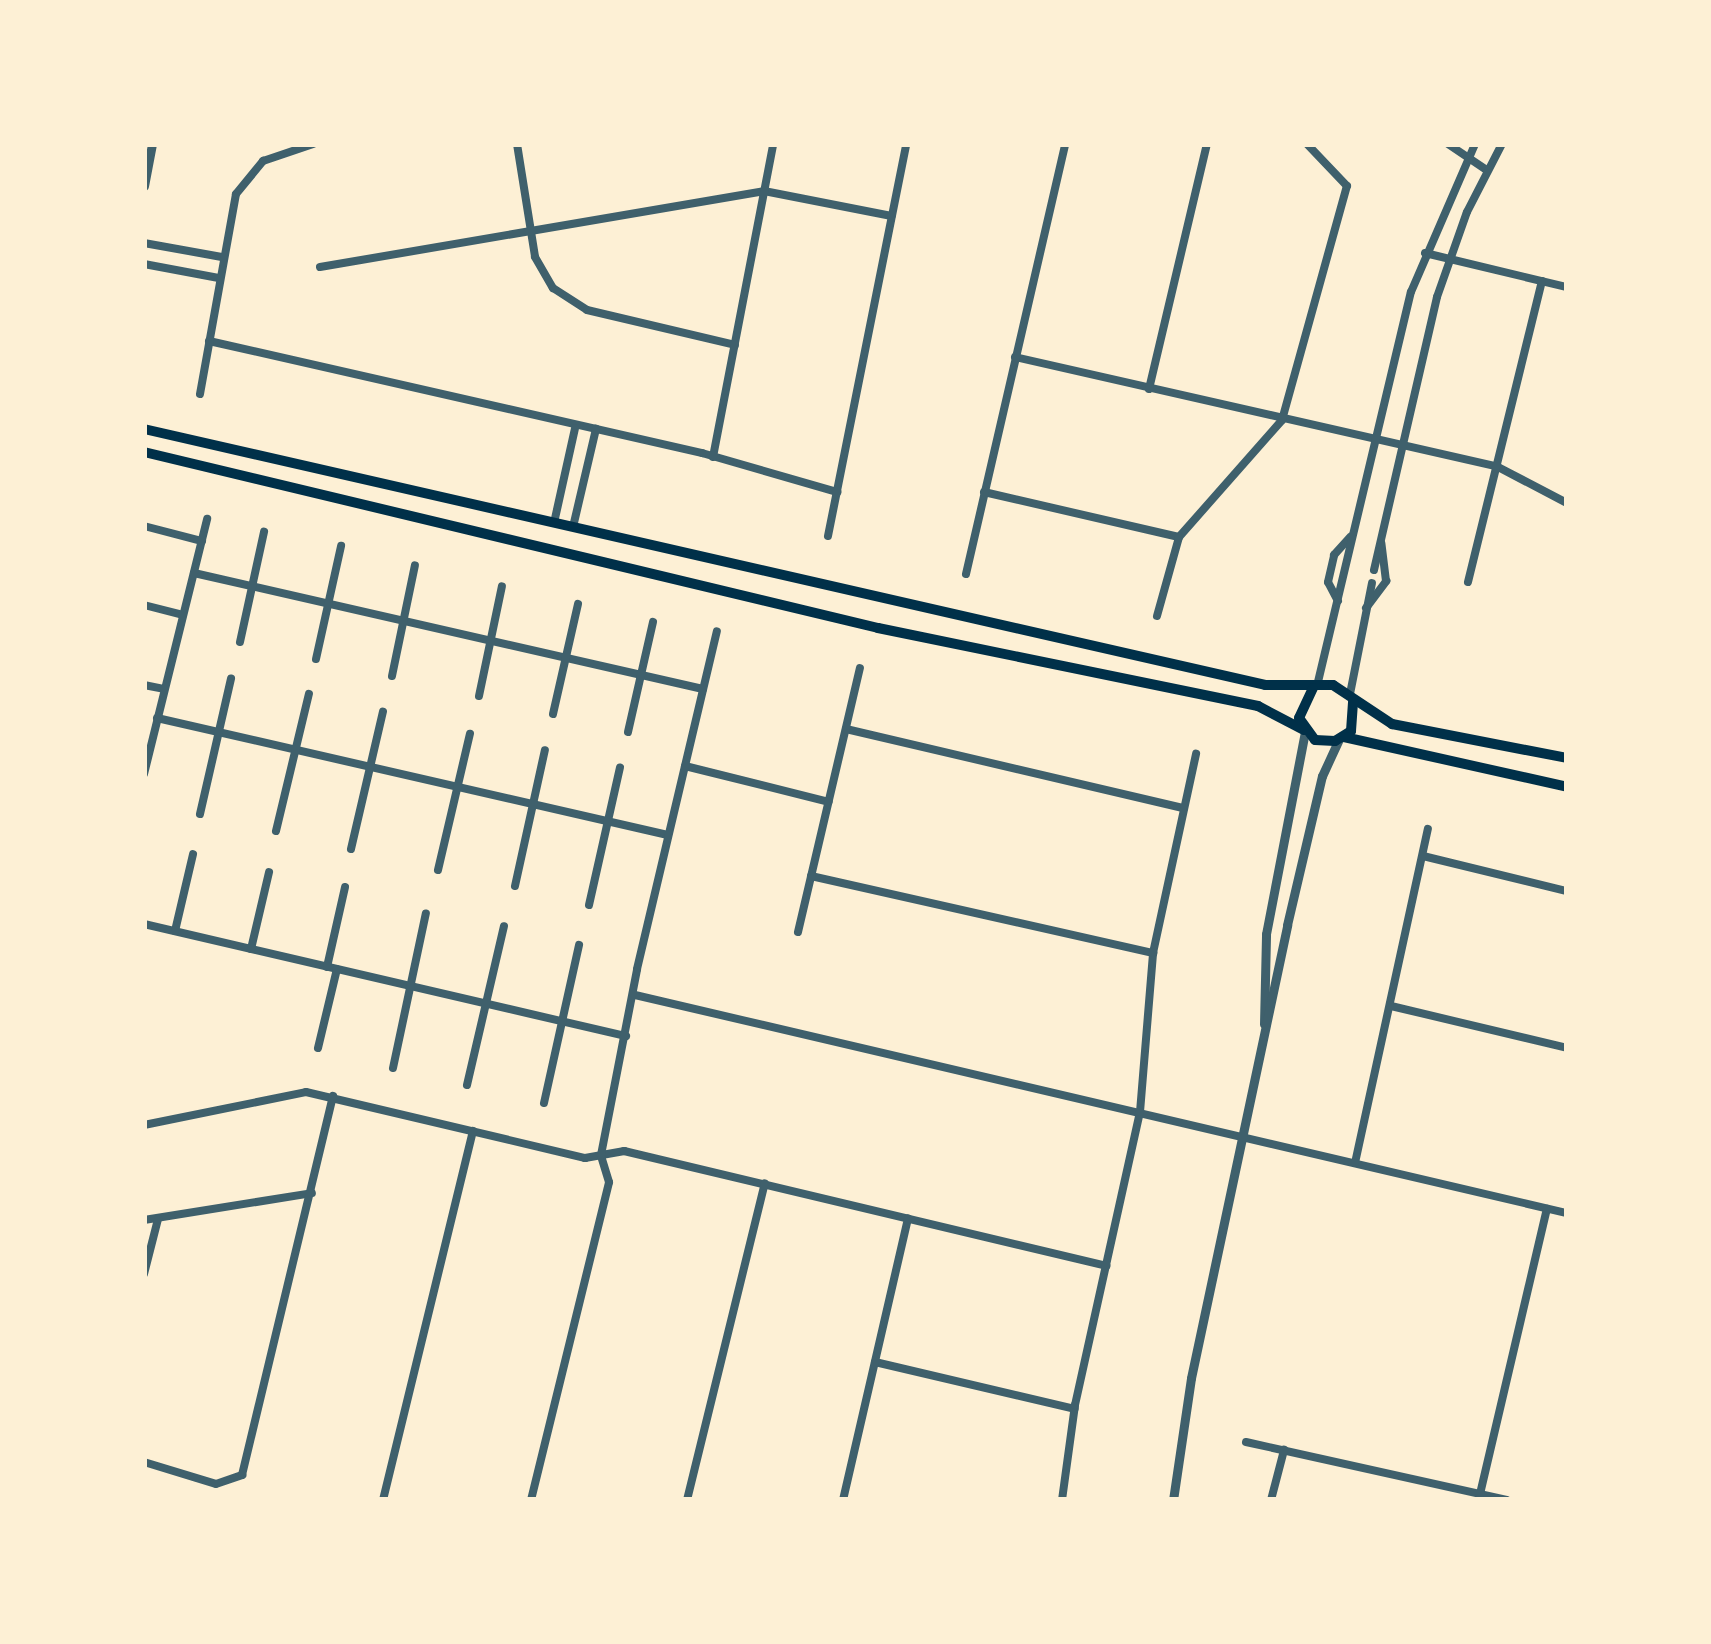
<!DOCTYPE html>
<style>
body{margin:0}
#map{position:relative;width:1711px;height:1644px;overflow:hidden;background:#fdf0d5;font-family:"Public Sans",sans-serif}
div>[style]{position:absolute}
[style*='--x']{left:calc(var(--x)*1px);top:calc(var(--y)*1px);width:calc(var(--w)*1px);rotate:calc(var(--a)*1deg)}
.minor>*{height:8px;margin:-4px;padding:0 4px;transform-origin:4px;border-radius:4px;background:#3f606c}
.tertiary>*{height:9px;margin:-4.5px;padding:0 4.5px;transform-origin:4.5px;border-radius:4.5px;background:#3f606c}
.secondary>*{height:10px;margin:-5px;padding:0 5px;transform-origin:5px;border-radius:5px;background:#003049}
span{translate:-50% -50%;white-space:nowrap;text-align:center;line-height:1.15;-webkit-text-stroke:9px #fdf0d5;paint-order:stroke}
.frame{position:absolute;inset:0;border:147px solid #fdf0d5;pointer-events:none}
</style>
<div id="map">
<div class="minor">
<div style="--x:517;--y:144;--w:114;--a:80.9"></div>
<div style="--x:535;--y:257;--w:36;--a:60"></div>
<div style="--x:553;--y:288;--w:40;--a:32.9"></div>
<div style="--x:587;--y:310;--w:152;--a:13.3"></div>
<div style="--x:1448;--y:144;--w:45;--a:34"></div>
<div style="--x:144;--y:243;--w:79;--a:10.2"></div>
<div style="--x:1425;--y:253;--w:146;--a:13.5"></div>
<div style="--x:144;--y:264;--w:76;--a:10.6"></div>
<div style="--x:320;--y:267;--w:450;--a:-9.7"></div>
<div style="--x:764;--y:191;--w:130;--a:11.1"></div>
<div style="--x:209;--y:341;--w:506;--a:12.8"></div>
<div style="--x:702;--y:453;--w:141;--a:16.1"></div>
<div style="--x:1015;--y:357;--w:495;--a:12.8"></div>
<div style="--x:1498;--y:467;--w:78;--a:27.6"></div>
<div style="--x:1149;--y:389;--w:252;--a:-76.7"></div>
<div style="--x:200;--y:394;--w:203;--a:-79.8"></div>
<div style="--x:236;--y:194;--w:43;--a:-50.7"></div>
<div style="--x:263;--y:161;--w:53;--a:-18.8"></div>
<div style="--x:713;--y:457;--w:319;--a:-79.1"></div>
<div style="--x:984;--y:492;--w:200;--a:13"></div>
<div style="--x:554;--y:523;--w:97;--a:-77.5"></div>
<div style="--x:144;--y:526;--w:60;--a:14.5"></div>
<div style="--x:573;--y:527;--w:101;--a:-76.8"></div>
<div style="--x:828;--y:536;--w:400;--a:-78.7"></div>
<div style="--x:1374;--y:570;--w:280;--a:-77"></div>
<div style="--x:1437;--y:297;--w:90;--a:-70.6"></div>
<div style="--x:1467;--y:212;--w:76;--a:-62.8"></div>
<div style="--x:194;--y:573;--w:522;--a:12.84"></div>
<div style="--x:966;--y:574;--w:441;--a:-77"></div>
<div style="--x:1468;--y:582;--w:310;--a:-76.2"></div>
<div style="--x:1338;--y:601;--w:21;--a:-118"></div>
<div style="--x:1328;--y:582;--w:28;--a:-77"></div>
<div style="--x:1334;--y:555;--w:25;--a:-48"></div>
<div style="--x:144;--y:605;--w:40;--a:14.4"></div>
<div style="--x:1366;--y:608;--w:34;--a:-53"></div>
<div style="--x:1386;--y:581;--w:38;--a:-97"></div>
<div style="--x:1157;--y:616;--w:82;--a:-74.4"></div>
<div style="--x:1179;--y:537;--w:156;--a:-48.6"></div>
<div style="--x:1282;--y:420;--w:243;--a:-74.5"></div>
<div style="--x:1347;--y:186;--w:58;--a:-133.6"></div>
<div style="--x:240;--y:642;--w:113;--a:-77.7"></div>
<div style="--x:316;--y:659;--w:116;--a:-77.5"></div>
<div style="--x:392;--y:676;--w:113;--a:-78.3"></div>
<div style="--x:144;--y:685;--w:20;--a:11"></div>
<div style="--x:1317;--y:686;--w:405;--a:-76.6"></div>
<div style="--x:1411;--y:292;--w:161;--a:-66.6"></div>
<div style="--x:1350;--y:694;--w:113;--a:-78.8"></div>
<div style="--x:479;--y:696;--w:112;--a:-78.2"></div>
<div style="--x:553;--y:714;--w:113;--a:-77.2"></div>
<div style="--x:157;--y:718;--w:524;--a:12.9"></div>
<div style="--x:846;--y:729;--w:346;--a:13.2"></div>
<div style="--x:628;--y:732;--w:113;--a:-77.2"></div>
<div style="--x:685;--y:766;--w:148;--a:14"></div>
<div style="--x:144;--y:774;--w:263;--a:-76.1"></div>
<div style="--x:200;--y:814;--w:139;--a:-77.1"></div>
<div style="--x:276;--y:831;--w:141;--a:-76.5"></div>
<div style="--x:351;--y:849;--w:141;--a:-76.9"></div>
<div style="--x:1423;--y:856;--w:148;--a:13.7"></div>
<div style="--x:438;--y:870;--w:140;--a:-76.8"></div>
<div style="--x:811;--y:876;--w:351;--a:12.7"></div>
<div style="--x:515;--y:886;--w:139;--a:-77.6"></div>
<div style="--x:589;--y:905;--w:141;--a:-77.3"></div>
<div style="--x:144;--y:924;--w:495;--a:13.1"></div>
<div style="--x:175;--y:931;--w:79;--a:-76.8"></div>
<div style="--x:798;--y:932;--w:271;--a:-76.8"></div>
<div style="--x:251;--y:949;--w:79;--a:-76.8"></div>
<div style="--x:327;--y:967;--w:82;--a:-77.3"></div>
<div style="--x:635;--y:995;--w:957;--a:13.17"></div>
<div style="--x:1391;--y:1006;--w:181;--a:13.4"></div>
<div style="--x:318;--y:1048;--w:81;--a:-76.5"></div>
<div style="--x:393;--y:1068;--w:158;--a:-78"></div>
<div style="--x:467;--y:1085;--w:163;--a:-76.9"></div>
<div style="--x:544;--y:1103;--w:162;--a:-77.5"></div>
<div style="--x:144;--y:1125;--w:165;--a:-11.5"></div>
<div style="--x:306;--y:1092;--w:287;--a:13.3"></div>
<div style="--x:585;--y:1158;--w:40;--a:-10"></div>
<div style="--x:624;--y:1151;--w:496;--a:13.4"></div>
<div style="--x:1355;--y:1163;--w:342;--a:-77.7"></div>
<div style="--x:144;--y:1220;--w:170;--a:-9.1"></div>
<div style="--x:144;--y:1274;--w:57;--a:-75.7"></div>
<div style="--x:875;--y:1362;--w:205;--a:13.2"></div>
<div style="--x:1246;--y:1442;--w:267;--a:12.5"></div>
<div style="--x:144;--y:1462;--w:75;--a:17"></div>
<div style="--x:216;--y:1484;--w:28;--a:-19"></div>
<div style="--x:242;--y:1475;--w:390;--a:-76.5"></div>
<div style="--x:1480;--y:1494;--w:293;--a:-76.8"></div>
<div style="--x:383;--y:1500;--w:380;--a:-76.3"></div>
<div style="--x:531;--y:1500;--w:327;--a:-76.2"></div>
<div style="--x:609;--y:1182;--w:28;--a:-107"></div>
<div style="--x:601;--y:1155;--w:189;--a:-79"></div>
<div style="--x:637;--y:969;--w:347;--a:-76.7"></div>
<div style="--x:687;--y:1500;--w:326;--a:-76.2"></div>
<div style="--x:843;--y:1500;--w:289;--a:-77"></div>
<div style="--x:1062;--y:1500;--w:96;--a:-82.2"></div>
<div style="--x:1075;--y:1405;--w:300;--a:-77.5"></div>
<div style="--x:1140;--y:1112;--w:160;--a:-85.3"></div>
<div style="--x:1153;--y:953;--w:204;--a:-77.8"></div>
<div style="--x:1271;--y:1500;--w:52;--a:-75.4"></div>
</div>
<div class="tertiary">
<div style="--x:144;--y:186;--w:43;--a:-79.2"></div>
<div style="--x:1264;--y:1024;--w:90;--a:-88.7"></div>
<div style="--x:1266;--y:934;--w:207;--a:-79.1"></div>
<div style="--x:1173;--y:1500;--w:123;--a:-81.6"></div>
<div style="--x:1191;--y:1378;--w:463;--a:-78"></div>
<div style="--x:1287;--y:925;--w:153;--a:-76.8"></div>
<div style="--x:1322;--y:776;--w:41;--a:-65.3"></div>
</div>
<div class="secondary">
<div style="--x:144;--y:429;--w:1150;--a:12.86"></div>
<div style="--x:1265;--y:685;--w:68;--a:0"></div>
<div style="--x:1333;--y:685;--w:71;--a:33.5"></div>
<div style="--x:1392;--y:724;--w:178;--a:11"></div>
<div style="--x:144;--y:452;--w:755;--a:13.48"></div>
<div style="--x:878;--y:628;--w:388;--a:11.6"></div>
<div style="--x:1258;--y:706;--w:52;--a:27.6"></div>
<div style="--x:1313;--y:688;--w:33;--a:115"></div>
<div style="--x:1299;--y:718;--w:27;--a:54"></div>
<div style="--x:1315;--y:740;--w:20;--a:3"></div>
<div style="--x:1335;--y:741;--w:19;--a:-32"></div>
<div style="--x:1351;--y:731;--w:31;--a:-86"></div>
<div style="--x:1344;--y:737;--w:229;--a:12.6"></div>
</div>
<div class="frame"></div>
</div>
